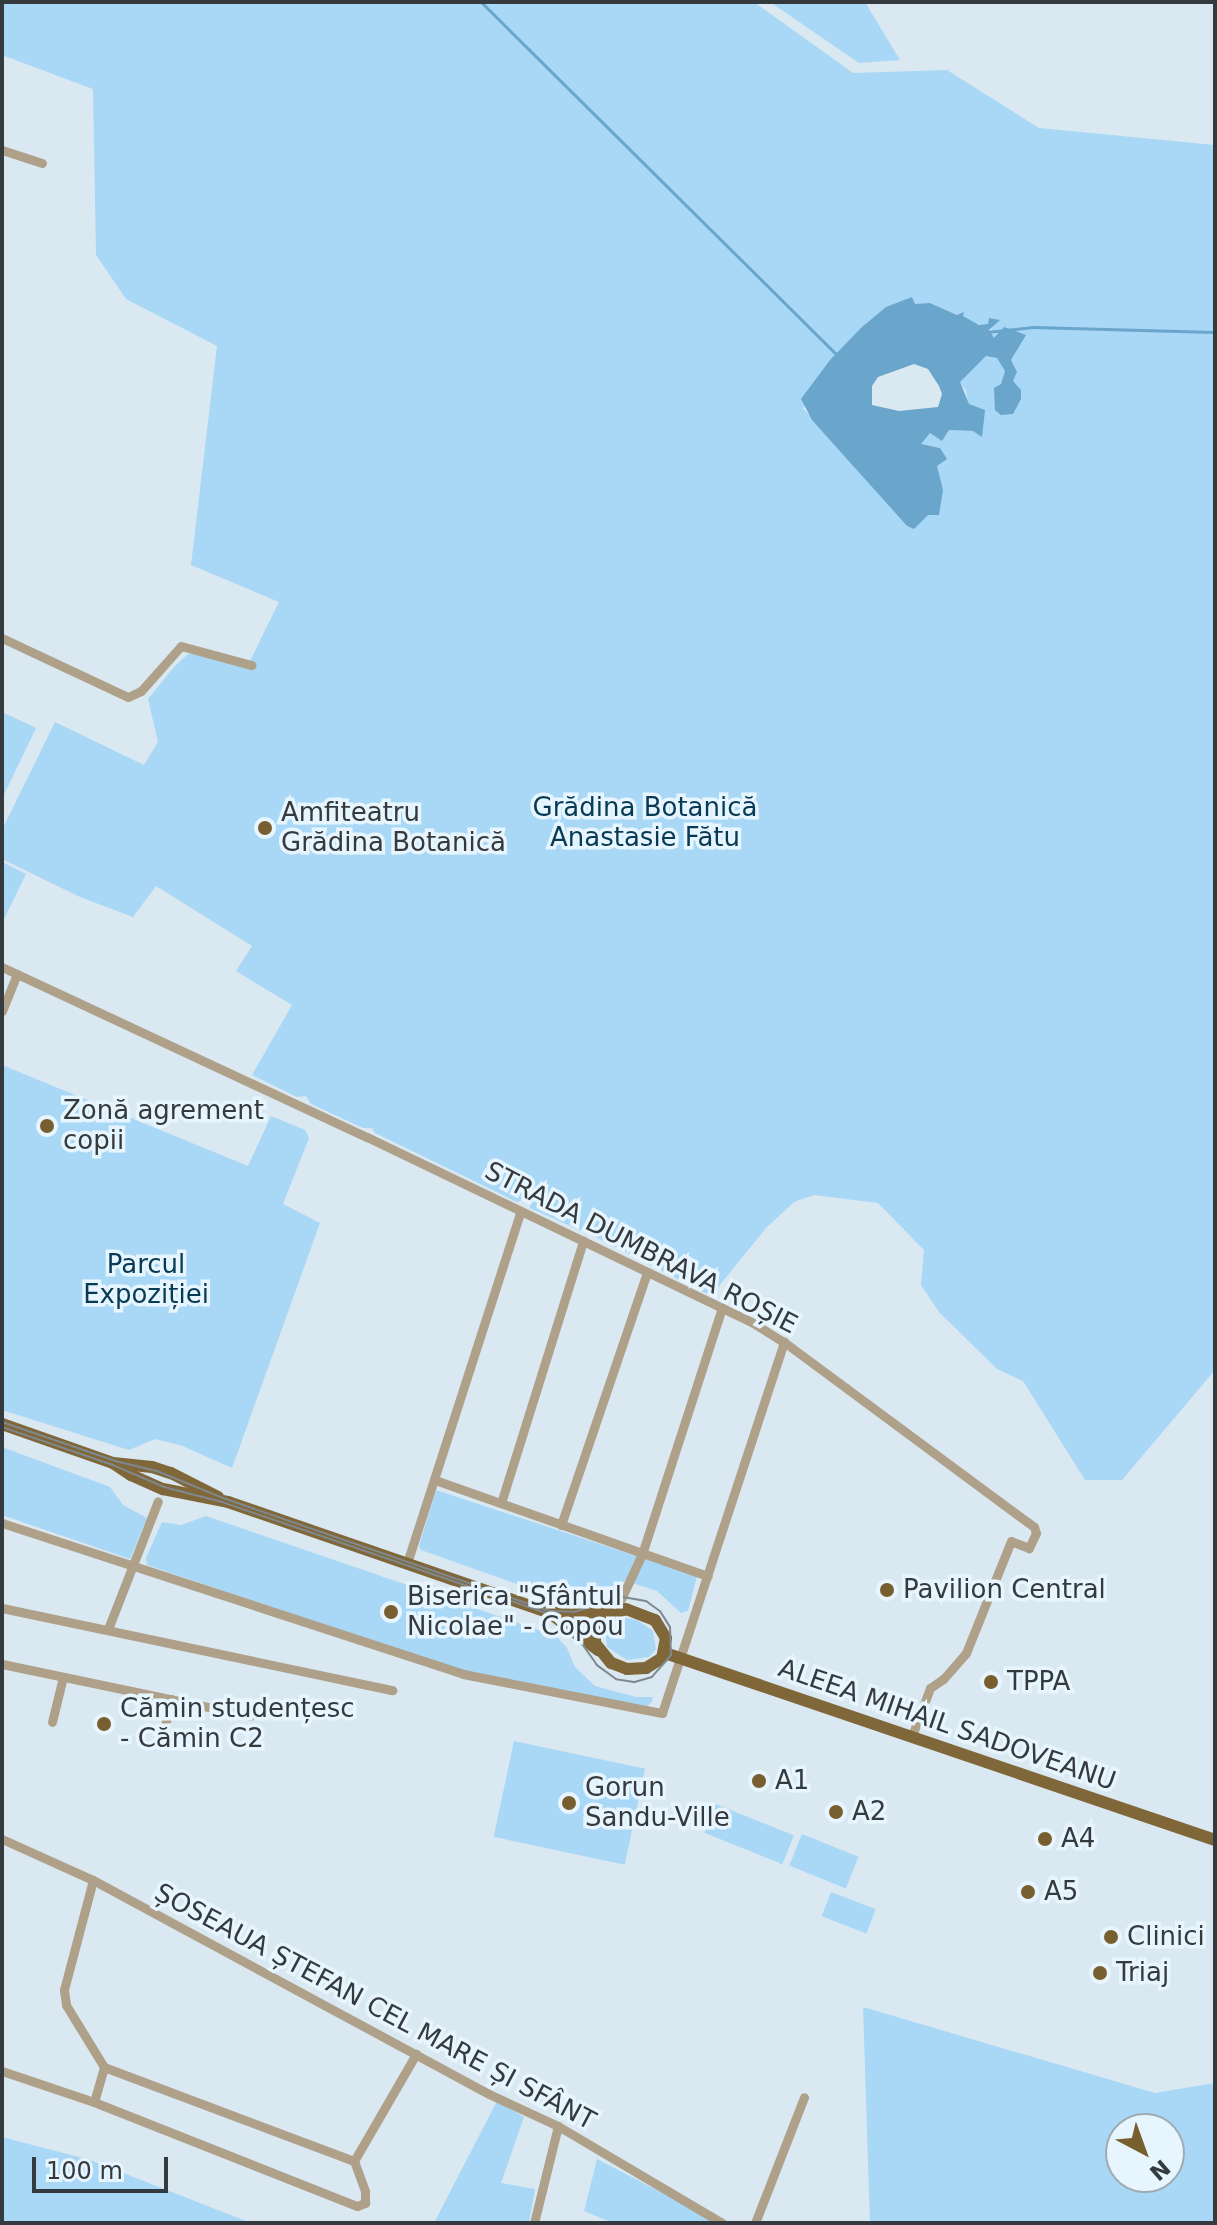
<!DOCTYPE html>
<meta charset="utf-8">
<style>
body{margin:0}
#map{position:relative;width:1217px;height:2225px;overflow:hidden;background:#dae8f1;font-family:"DejaVu Sans",sans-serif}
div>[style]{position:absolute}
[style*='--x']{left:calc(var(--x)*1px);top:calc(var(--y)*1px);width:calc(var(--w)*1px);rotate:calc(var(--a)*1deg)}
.green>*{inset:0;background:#a9d7f6;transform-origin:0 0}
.water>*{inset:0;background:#6aa5cc}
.stream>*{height:3px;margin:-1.5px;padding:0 1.5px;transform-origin:1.5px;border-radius:1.5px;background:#6aa5cc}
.minor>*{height:9px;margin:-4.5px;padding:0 4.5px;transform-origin:4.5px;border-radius:4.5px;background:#afa189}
.major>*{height:12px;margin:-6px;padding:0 6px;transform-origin:6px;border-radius:6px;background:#806739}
.tram>*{height:2px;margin:-1px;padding:0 1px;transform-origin:1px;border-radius:1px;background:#7f888e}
.dots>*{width:22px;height:22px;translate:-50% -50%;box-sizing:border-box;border:4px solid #e7f5fe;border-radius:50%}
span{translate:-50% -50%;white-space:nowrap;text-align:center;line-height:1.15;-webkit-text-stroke:7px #e7f5fe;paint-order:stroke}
.park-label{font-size:26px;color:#073a55}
.poi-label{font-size:26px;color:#353a3e}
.left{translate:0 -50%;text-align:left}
.street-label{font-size:26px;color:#353a3e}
.frame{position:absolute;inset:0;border:4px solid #353a3e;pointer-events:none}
.north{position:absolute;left:1105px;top:2113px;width:80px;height:80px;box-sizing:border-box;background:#e7f5fe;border:2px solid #a0aab1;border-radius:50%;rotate:139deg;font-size:22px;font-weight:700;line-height:32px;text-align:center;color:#353a3e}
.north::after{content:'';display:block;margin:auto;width:28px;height:36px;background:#785f30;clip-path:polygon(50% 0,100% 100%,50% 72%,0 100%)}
.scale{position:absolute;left:32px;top:2157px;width:136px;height:36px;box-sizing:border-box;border:4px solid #353a3e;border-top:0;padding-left:10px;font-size:24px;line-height:28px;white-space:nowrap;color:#353a3e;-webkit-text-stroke:6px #e7f5fe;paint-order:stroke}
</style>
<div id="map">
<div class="green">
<div style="clip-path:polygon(evenodd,2px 2px,754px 2px,853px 73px,947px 70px,1039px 128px,1215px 145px,1215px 1370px,1122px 1480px,1085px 1480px,1023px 1381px,997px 1369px,939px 1312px,921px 1285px,924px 1250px,878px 1203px,814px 1195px,794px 1202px,766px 1228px,711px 1296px,602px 1240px,530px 1208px,530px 1204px,523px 1200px,517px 1202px,375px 1133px,372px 1128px,363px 1128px,311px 1104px,306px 1096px,297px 1097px,252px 1075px,292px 1005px,236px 971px,252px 946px,156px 886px,133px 917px,80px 897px,2px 859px,2px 830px,55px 722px,144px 765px,158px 742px,148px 699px,174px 667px,188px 654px,197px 654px,247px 667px,279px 602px,191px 565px,217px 346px,126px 299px,96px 255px,93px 89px,2px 55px,2px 2px,912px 297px,915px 305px,930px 303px,980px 325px,993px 324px,989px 335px,994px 338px,1025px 335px,1011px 360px,1013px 381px,997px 404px,1005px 371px,997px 357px,986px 356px,959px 382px,966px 390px,968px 404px,978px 409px,981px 436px,974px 431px,949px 430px,936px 437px,930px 433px,920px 444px,940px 448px,928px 515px,914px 528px,907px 526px,803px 408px,912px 297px)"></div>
<div style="clip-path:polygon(770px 2px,865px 2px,900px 60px,859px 63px)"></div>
<div style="clip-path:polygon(2px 712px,36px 728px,2px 799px)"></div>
<div style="clip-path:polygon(2px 862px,26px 874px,2px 923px)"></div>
<div style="clip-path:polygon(2px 1065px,248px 1166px,271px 1116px,305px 1130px,309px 1138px,283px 1204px,320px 1223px,232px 1468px,180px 1445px,155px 1439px,129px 1450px,2px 1410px)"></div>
<div style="clip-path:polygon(2px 1447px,110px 1487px,123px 1505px,147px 1518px,130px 1559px,2px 1515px)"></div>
<div style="clip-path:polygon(436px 1490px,697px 1576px,688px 1611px,681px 1613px,657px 1591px,626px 1581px,574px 1599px,540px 1592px,421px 1550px,419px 1546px)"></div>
<div style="clip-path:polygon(206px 1516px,556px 1636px,567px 1648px,575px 1667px,595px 1686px,636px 1697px,653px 1697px,652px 1702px,646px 1707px,458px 1670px,147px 1565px,146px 1558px,162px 1522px,181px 1525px)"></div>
<div style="clip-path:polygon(626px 1618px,637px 1620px,653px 1631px,656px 1649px,649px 1657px,627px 1660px,607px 1647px,605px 1628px,610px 1622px)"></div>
<div style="left:514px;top:1741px;width:134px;height:98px;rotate:12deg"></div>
<div style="left:716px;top:1804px;width:84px;height:31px;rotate:22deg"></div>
<div style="left:802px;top:1834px;width:61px;height:34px;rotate:22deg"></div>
<div style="left:831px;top:1892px;width:48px;height:26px;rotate:21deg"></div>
<div style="clip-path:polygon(evenodd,863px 2007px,1155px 2093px,1215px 2083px,1215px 2223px,870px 2223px,863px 2007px,1121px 2129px,1169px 2129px,1169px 2177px,1121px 2177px,1121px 2129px)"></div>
<div style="clip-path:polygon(497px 2101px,524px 2117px,501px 2183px,535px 2189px,529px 2223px,434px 2223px)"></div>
<div style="clip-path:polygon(2px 2137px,90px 2160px,251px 2223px,2px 2223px)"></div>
<div style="clip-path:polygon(597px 2159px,720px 2223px,613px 2223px,584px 2211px)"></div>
</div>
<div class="water">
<div style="clip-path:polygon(evenodd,912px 297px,915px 304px,930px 303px,957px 315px,964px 312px,963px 316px,979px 325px,988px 324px,989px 318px,1000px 320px,989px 330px,994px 338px,1004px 327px,1026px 335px,1011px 360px,1017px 372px,1013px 381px,1021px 390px,1021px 399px,1013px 414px,1001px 415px,995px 410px,994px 388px,1001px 384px,1005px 371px,997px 358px,986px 356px,960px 382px,969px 404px,985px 410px,982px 437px,973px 431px,949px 430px,942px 441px,930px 433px,921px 444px,940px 448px,947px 459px,937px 466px,943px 490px,939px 515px,928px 515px,914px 529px,907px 526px,812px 420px,801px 399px,830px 360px,862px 327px,886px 307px,912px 297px,914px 364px,928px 369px,939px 386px,942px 394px,938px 407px,899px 411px,872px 405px,872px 386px,878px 377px,914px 364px)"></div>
</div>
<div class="stream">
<div style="--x:481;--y:2;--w:501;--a:44.76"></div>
<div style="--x:987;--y:332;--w:46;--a:-6.2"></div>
<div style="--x:1033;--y:327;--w:182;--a:1.6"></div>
</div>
<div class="minor">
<div style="--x:2;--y:150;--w:42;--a:18"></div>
<div style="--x:2;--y:638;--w:139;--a:25.1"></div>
<div style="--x:128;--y:697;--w:14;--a:-25"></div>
<div style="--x:141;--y:691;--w:60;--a:-48.4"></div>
<div style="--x:181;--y:646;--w:73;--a:15.2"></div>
<div style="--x:2;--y:967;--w:403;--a:25"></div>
<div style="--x:367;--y:1137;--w:428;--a:25.7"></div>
<div style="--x:753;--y:1323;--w:36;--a:32"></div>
<div style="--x:784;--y:1342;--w:311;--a:36.5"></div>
<div style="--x:1034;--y:1527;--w:6;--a:72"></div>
<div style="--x:1036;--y:1533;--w:17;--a:115"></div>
<div style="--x:1029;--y:1548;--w:19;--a:-159"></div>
<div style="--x:1011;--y:1541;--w:121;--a:111.9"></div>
<div style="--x:966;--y:1653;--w:35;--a:131"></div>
<div style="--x:943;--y:1679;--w:16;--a:145"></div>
<div style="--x:930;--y:1688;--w:51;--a:110.6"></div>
<div style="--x:2;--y:1011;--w:40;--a:-68"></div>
<div style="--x:435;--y:1480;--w:289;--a:19.4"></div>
<div style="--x:501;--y:1503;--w:275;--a:-72.6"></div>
<div style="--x:2;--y:1523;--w:485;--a:18.1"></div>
<div style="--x:463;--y:1674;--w:203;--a:11.1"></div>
<div style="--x:662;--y:1713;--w:391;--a:-71.8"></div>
<div style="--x:561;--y:1525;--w:267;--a:-71.2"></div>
<div style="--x:407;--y:1563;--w:370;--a:-72.1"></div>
<div style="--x:2;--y:1608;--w:399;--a:11.9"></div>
<div style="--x:616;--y:1610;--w:62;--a:-65.1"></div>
<div style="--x:642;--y:1554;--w:259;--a:-72"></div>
<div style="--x:108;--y:1629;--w:137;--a:-68.7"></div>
<div style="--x:2;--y:1664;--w:254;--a:11.8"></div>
<div style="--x:52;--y:1722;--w:46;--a:-76.3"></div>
<div style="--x:162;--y:1740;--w:42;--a:-77.6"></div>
<div style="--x:2;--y:1839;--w:100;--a:24.3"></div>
<div style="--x:93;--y:1880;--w:450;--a:28.4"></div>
<div style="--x:489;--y:2094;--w:76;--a:24.9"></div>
<div style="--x:558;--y:2126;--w:191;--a:30.6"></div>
<div style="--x:93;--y:1880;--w:114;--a:104.8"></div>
<div style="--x:64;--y:1990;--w:15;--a:82"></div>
<div style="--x:66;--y:2005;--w:73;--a:58.5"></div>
<div style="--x:104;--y:2067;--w:267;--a:20.6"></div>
<div style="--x:2;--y:2071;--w:97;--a:18.6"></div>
<div style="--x:94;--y:2102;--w:283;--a:21.6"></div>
<div style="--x:357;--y:2206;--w:9;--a:-21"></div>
<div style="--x:365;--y:2203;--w:12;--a:-90"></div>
<div style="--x:365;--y:2191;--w:32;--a:-110"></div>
<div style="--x:354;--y:2161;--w:124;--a:-59.9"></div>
<div style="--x:94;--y:2102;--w:36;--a:-74"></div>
<div style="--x:534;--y:2223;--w:100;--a:-76.1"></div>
<div style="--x:755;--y:2223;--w:135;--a:-68.7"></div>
</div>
<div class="major">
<div style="--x:2;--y:1424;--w:118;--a:19.4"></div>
<div style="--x:113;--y:1463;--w:22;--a:34"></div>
<div style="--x:131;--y:1475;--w:35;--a:24"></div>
<div style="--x:163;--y:1489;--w:66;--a:11.3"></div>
<div style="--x:228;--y:1502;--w:341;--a:19"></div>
<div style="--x:550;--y:1613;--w:59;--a:-1"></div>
<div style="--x:113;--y:1463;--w:39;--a:6"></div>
<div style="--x:152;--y:1467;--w:20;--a:18"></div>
<div style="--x:171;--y:1473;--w:53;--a:27.1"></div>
<div style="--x:626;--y:1609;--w:31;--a:21"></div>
<div style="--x:655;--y:1620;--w:21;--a:59"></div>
<div style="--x:666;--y:1638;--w:20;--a:101"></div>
<div style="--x:662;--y:1658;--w:19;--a:148"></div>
<div style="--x:646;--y:1668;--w:19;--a:177"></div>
<div style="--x:627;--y:1669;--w:17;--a:-159"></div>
<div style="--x:611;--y:1663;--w:26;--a:-129"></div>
<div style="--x:595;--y:1643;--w:13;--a:-90"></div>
<div style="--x:595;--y:1630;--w:15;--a:-62"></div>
<div style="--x:602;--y:1617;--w:25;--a:-18"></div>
<div style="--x:550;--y:1613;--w:61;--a:37.6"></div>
<div style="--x:665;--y:1653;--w:581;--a:18.78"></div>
</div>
<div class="tram">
<div style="--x:2;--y:1422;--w:120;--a:19"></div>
<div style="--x:115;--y:1461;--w:43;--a:13.4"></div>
<div style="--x:157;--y:1471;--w:71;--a:22.2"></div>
<div style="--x:223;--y:1498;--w:346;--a:19.1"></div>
<div style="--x:550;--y:1611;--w:24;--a:2"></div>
<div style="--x:574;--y:1612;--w:51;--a:-17"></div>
<div style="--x:623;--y:1597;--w:23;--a:10"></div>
<div style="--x:646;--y:1601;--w:17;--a:36"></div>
<div style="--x:660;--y:1611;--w:19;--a:58"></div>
<div style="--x:670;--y:1627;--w:28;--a:88"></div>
<div style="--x:671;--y:1655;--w:29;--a:131"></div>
<div style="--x:652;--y:1677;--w:19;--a:164"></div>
<div style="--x:634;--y:1682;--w:18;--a:-171"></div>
<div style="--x:616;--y:1679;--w:24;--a:-144"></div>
<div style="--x:597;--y:1665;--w:45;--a:-125.1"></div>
<div style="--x:571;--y:1628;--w:26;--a:-148"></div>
<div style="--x:549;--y:1614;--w:346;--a:-161.1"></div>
<div style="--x:222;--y:1502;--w:60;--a:-165.5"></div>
<div style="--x:164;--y:1487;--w:56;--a:-156.7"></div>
<div style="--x:113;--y:1465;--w:117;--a:-161.1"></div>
</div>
<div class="dots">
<div style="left:265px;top:828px;background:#785f30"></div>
<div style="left:47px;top:1126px;background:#785f30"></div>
<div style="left:887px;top:1590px;background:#785f30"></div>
<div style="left:391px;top:1612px;background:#785f30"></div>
<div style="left:991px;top:1682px;background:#785f30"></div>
<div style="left:104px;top:1724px;background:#785f30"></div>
<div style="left:759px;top:1781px;background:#785f30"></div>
<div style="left:569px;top:1803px;background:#785f30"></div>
<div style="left:836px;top:1812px;background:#785f30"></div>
<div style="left:1045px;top:1839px;background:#785f30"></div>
<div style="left:1028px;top:1892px;background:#785f30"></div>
<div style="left:1111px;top:1937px;background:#785f30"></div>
<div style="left:1100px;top:1973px;background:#785f30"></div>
</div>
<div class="park-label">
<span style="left:645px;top:823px">Grădina Botanică<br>Anastasie Fătu</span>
<span style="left:146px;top:1280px">Parcul<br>Expoziției</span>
</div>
<div class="poi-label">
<span class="left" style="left:281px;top:828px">Amfiteatru<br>Grădina Botanică</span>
<span class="left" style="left:63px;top:1126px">Zonă agrement<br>copii</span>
<span class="left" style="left:903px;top:1590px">Pavilion Central</span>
<span class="left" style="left:407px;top:1612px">Biserica "Sfântul<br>Nicolae" - Copou</span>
<span class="left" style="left:1007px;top:1682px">TPPA</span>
<span class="left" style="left:120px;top:1724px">Cămin studențesc<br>- Cămin C2</span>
<span class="left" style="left:775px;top:1781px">A1</span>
<span class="left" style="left:585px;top:1803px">Gorun<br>Sandu-Ville</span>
<span class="left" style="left:852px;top:1812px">A2</span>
<span class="left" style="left:1061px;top:1839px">A4</span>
<span class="left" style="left:1044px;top:1892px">A5</span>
<span class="left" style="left:1127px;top:1937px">Clinici</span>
<span class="left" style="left:1116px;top:1973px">Triaj</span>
</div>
<div class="street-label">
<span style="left:641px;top:1248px;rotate:27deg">STRADA DUMBRAVA ROȘIE</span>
<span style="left:947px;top:1725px;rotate:19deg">ALEEA MIHAIL SADOVEANU</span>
<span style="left:375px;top:2007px;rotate:28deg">ȘOSEAUA ȘTEFAN CEL MARE ȘI SFÂNT</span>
</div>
<div class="frame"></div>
<div class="north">N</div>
<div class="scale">100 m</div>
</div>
